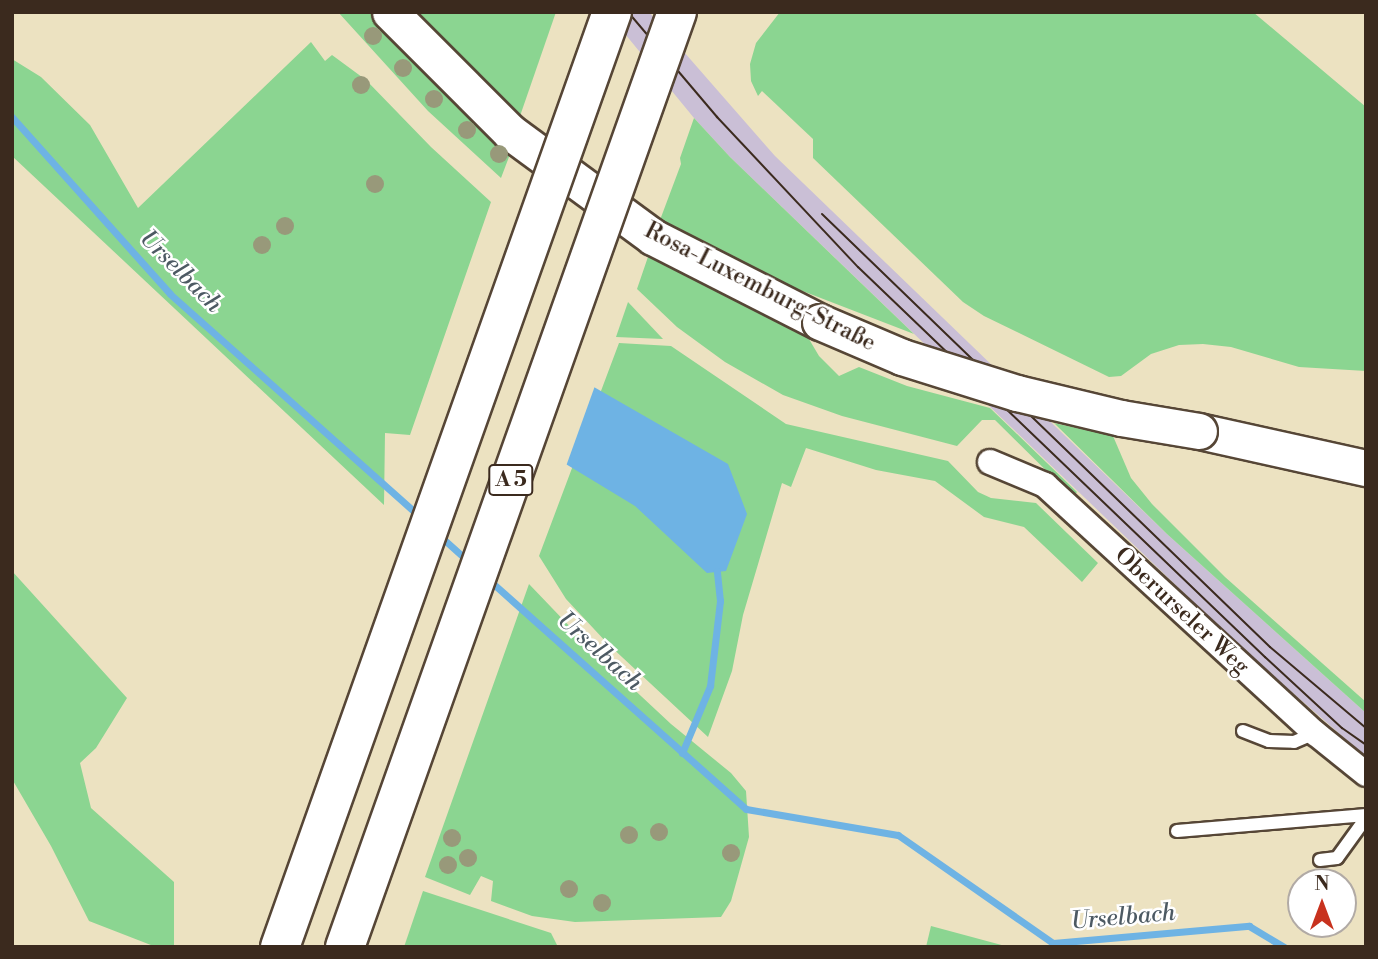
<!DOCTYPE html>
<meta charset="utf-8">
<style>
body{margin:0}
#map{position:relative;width:1378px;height:959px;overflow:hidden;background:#ece2c1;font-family:"Libre Bodoni",serif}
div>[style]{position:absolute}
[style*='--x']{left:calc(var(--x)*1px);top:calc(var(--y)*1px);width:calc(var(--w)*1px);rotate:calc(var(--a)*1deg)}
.industrial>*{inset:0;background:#cabfd6}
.green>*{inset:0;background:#8bd591}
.water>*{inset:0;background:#6eb3e4}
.pier>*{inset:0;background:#ece2c1}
.stream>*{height:7px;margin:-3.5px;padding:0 3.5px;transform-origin:3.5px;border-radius:3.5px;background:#6eb3e4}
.roads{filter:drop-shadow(2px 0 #564636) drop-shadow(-2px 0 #564636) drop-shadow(0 2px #564636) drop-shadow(0 -2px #564636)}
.service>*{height:12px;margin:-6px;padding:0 6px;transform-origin:6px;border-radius:6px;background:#fff}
.minor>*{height:24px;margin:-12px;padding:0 12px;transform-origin:12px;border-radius:12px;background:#fff}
.secondary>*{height:35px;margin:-17.5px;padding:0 17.5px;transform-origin:17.5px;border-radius:17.5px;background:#fff}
.tram>*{height:2px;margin:-1px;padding:0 1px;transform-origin:1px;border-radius:1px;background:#3b2a1e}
.bridges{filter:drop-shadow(2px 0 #564636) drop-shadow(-2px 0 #564636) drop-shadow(0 2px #564636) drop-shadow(0 -2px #564636)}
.secondary-bridge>*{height:35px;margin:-17.5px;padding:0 17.5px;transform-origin:17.5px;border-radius:17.5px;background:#fff}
.motorway-bridge>*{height:38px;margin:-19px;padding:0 19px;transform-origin:19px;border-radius:19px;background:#fff}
.trees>*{width:18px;height:18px;margin:-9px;border-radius:50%;background:#98997a}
span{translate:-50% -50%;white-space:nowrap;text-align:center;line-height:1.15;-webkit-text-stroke:5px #fff;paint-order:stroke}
.shield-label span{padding:2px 5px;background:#fff;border:2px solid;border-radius:5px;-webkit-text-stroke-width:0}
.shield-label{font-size:21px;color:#3b2a1e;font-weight:700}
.street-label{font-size:23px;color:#3b2a1e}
.water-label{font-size:24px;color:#4d5a63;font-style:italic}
.frame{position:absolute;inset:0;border:14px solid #3b2a1e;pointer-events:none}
.north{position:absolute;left:1287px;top:868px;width:70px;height:70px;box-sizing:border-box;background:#fff;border:2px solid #b1aaa5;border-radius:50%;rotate:0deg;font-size:19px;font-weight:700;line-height:28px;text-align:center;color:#3b2a1e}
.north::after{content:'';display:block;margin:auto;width:24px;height:32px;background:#c8321e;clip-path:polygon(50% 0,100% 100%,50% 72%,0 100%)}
</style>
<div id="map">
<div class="industrial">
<div style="clip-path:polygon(607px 12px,649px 12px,775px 156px,1167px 534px,1366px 713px,1366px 757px,1237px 644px,730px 157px,694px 118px)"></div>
</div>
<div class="green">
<div style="clip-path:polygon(338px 12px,372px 12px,423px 68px,512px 149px,501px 178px,428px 111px)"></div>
<div style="clip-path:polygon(411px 12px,556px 12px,520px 116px,443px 45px)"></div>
<div style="clip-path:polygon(780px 12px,1253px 12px,1366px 107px,1366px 371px,1299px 367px,1231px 347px,1203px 344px,1179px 345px,1151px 354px,1121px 376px,1109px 377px,984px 316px,963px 302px,813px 158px,813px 139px,762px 91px,758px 96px,751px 81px,750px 64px,756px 43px)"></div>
<div style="clip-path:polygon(311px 42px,325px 61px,332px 55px,366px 80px,431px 147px,491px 202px,410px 435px,385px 433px,384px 505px,12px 156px,12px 59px,41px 77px,90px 125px,138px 208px)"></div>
<div style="clip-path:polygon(694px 118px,730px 157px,914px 334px,787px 285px,784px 290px,660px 220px,681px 164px,680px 158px)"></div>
<div style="clip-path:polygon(650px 251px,682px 272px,806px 334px,819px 356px,839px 376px,859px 367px,907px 386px,990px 408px,1077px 492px,1073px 497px,995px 420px,982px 420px,957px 446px,842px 416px,783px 395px,725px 362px,677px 327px,637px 289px)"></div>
<div style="clip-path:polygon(628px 302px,663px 339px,616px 337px)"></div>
<div style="clip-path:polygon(619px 343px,671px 346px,786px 424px,948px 461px,978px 492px,991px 498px,1036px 503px,1098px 563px,1082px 582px,1024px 527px,984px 517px,935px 481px,876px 470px,806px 448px,791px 487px,782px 483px,743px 615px,732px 671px,708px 737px,608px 644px,566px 599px,539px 556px)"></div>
<div style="clip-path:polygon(1054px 423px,1113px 436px,1131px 478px,1152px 504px,1225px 577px,1366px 702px,1366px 713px,1167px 534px)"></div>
<div style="clip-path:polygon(12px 571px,127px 698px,96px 748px,80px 763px,91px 808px,174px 882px,174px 947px,156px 947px,89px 921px,51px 846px,12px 779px)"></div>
<div style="clip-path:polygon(529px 584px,597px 655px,671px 724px,731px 773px,746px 791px,749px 837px,731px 901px,721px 917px,575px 922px,532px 916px,491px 901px,493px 881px,481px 876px,470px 895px,425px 877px)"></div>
<div style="clip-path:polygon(423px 891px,551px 933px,558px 947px,404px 947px)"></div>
<div style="clip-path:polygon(931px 926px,1009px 947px,926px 947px)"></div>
</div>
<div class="water">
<div style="clip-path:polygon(573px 375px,728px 464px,747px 514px,726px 571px,707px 573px,635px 506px,485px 415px)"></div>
</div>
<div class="pier">
<div style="clip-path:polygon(490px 372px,574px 372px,596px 383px,565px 469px,484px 418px)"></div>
</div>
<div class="stream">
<div style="--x:12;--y:117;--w:237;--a:48.2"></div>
<div style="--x:170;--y:294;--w:336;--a:41.7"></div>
<div style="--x:440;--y:536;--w:40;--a:42"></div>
<div style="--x:489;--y:580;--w:344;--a:41.7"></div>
<div style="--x:746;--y:809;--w:154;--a:9.7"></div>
<div style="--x:898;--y:835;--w:189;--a:34.9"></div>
<div style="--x:1053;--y:943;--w:197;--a:-5"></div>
<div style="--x:1249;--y:926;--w:41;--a:31"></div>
<div style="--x:682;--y:753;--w:73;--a:-67.3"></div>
<div style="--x:710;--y:686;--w:86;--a:-83.3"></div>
<div style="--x:720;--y:601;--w:30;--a:-96"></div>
</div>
<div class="roads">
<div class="service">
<div style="--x:1243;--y:731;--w:28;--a:21"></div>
<div style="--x:1269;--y:741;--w:25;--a:2"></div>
<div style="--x:1294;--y:742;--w:23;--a:-23"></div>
<div style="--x:1177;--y:831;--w:190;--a:-4.8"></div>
<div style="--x:1320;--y:860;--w:17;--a:-7"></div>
<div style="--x:1337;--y:858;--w:49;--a:-54.1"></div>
</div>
<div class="minor">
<div style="--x:990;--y:462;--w:60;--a:22.7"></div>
<div style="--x:1045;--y:485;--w:367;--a:42.6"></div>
<div style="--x:1315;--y:733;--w:65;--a:38.8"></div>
</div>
<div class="secondary">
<div style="--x:390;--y:12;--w:170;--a:45"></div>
<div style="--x:510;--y:132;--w:177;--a:36.3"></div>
<div style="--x:653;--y:237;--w:187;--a:27"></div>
<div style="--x:1199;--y:431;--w:171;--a:12.5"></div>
</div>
</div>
<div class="tram">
<div style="--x:628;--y:12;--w:138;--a:49.7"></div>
<div style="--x:717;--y:117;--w:206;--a:46.8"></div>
<div style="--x:858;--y:267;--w:564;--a:43.78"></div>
<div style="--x:1265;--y:657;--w:105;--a:42.7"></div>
<div style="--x:1342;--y:728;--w:29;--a:35"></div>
<div style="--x:822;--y:214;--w:623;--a:44.02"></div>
<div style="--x:1270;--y:647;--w:126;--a:40.2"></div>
</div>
<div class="bridges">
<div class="secondary-bridge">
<div style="--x:820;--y:322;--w:89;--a:23.1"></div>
<div style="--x:902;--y:357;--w:121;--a:17.4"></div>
<div style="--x:1017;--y:393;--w:107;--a:13.5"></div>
<div style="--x:1121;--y:418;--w:79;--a:9.5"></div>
</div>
<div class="motorway-bridge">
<div style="--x:280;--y:947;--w:992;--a:-70.45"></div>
<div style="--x:345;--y:947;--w:992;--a:-70.45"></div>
</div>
</div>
<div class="trees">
<div style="left:373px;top:36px"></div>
<div style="left:403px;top:68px"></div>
<div style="left:361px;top:85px"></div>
<div style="left:434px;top:99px"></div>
<div style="left:467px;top:130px"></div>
<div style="left:499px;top:154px"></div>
<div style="left:375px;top:184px"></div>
<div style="left:285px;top:226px"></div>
<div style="left:262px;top:245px"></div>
<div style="left:659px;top:832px"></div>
<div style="left:629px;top:835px"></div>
<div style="left:452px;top:838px"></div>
<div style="left:731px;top:853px"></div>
<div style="left:468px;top:858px"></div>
<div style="left:448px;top:865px"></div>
<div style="left:569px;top:889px"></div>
<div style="left:602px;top:903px"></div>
</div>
<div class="shield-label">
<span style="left:511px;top:480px">A 5</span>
</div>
<div class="street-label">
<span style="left:760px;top:287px;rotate:27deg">Rosa-Luxemburg-Straße</span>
<span style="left:1182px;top:611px;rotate:43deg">Oberurseler Weg</span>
</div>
<div class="water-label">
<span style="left:180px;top:272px;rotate:45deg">Urselbach</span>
<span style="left:599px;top:652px;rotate:42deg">Urselbach</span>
<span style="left:1123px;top:918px;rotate:-5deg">Urselbach</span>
</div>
<div class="frame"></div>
<div class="north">N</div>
</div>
